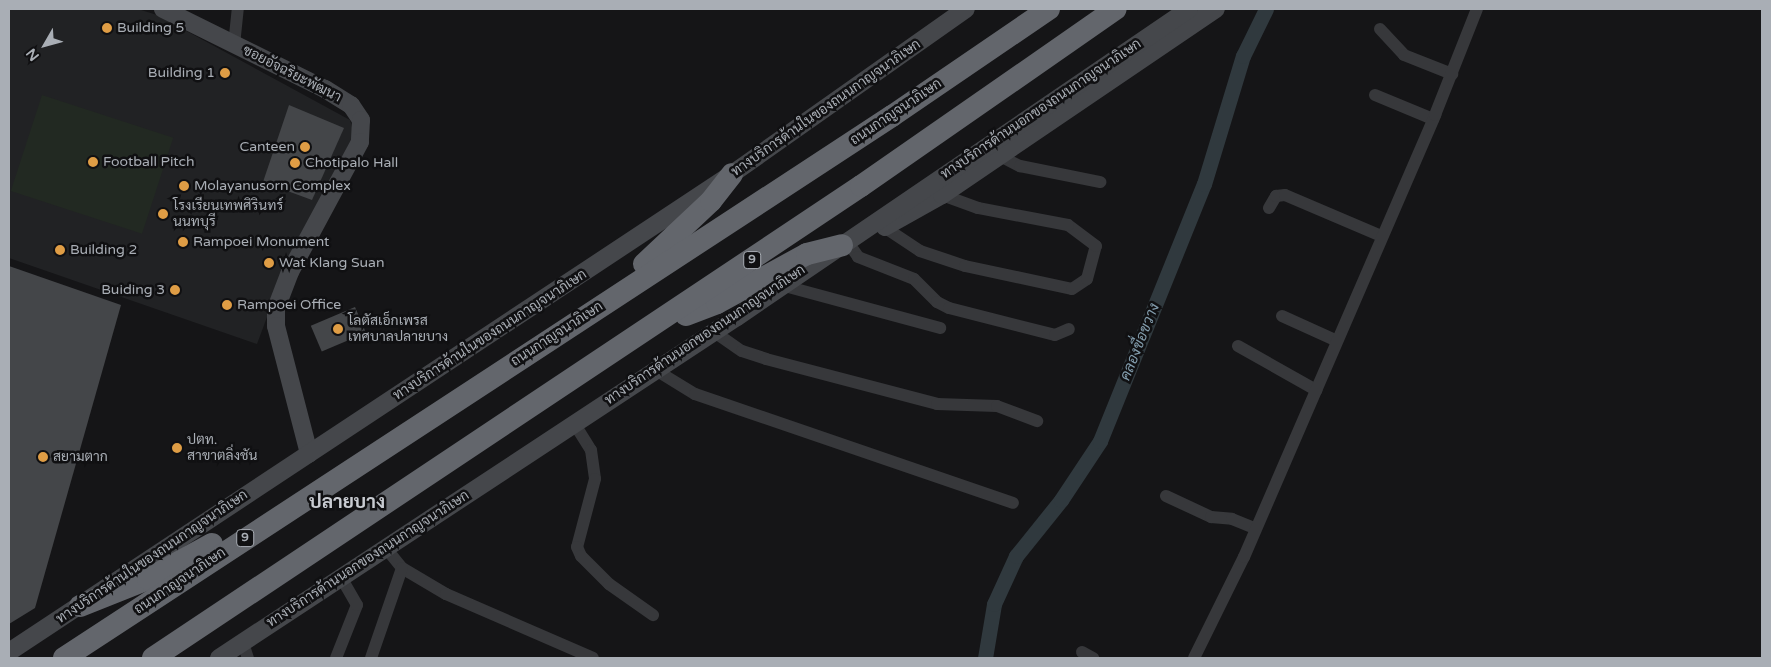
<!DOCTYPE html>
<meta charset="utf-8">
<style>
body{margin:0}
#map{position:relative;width:1771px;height:667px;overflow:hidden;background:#151517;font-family:"Varela Round",Sarabun,sans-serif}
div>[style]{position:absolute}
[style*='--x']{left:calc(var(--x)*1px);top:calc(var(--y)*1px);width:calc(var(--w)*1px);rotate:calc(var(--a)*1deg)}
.built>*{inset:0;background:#212224}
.green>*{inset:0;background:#222922;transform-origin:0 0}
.canal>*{height:15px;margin:-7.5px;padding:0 7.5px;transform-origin:7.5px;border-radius:7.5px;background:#30393e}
.building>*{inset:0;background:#444649;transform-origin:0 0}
.street>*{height:12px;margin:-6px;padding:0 6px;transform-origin:6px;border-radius:6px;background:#37383b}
.secondary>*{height:18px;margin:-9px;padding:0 9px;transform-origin:9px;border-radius:9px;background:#45474b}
.highway>*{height:22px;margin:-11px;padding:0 11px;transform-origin:11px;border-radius:11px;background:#63666c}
.dots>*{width:14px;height:14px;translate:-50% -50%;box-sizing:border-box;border:2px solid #101012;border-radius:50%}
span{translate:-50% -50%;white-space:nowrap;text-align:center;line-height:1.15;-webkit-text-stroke:5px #101012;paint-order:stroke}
.shield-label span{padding:1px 4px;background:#101012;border:1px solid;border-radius:4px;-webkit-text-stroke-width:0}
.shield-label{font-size:12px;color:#a9aeb5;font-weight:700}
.poi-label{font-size:14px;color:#a9aeb5}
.left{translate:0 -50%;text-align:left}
.right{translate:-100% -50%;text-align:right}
.street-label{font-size:14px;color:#a9aeb5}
.water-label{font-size:15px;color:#839dad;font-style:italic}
.district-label{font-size:19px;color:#c9ccd2;font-weight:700}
.frame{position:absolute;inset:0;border:10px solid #a9aeb5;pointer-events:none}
.north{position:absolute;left:20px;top:20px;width:50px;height:50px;-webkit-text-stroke:4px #101012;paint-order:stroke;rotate:232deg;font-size:14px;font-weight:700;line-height:20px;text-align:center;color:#a9aeb5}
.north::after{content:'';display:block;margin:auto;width:18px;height:22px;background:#a9aeb5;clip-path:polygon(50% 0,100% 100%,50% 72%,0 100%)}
</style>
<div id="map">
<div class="built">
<div style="clip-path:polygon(9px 9px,138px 9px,157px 15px,350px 120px,354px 134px,273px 301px,257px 344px,9px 258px)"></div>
</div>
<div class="green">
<div style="left:42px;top:95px;width:138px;height:101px;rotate:18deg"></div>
</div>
<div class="canal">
<div style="--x:985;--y:658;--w:55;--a:-80.5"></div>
<div style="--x:994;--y:604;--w:53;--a:-65.4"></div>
<div style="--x:1016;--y:556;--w:72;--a:-51.2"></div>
<div style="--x:1061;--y:500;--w:71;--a:-56.5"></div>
<div style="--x:1100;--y:441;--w:277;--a:-68"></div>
<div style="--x:1204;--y:184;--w:134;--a:-73.1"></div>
<div style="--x:1243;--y:56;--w:52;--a:-63.9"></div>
</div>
<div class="building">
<div style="clip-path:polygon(289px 105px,344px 128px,312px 200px,263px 182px)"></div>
<div style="clip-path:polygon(9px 266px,121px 305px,35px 608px,9px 624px)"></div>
<div style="left:355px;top:307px;width:28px;height:48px;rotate:67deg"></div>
</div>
<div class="street">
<div style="--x:1380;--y:29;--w:35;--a:47"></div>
<div style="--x:1404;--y:55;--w:52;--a:21.6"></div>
<div style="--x:234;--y:45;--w:36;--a:-84"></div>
<div style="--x:1375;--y:95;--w:63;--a:22.5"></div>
<div style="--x:998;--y:155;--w:25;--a:27"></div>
<div style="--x:1020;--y:166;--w:82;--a:11.3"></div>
<div style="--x:1269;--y:208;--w:14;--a:-60"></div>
<div style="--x:1276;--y:196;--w:9;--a:-6"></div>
<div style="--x:1285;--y:195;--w:104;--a:23.1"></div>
<div style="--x:884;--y:227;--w:43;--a:33.7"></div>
<div style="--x:920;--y:251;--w:47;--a:18.4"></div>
<div style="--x:965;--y:266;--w:109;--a:12.1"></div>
<div style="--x:1072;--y:289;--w:18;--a:-34"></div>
<div style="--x:1087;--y:279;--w:34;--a:-75"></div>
<div style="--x:1096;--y:246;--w:35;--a:-143"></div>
<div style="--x:1068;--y:225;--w:92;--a:-169.3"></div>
<div style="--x:978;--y:208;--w:38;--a:-160"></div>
<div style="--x:847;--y:241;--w:19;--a:55"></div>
<div style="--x:858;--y:257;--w:60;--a:21.4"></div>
<div style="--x:914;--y:279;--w:33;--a:45"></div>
<div style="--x:937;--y:302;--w:13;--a:27"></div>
<div style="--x:949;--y:308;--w:109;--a:14.3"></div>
<div style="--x:1055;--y:335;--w:15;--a:-23"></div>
<div style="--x:781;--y:285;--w:165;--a:15.1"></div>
<div style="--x:1282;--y:316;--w:60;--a:24.4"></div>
<div style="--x:713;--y:331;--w:35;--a:35"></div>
<div style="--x:742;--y:351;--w:25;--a:18"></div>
<div style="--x:766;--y:359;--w:177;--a:14.7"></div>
<div style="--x:937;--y:404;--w:60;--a:1.9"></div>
<div style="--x:997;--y:406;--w:43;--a:20.6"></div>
<div style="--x:1238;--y:346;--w:90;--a:29.4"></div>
<div style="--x:654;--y:369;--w:48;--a:31.4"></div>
<div style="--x:695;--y:394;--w:336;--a:18.9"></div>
<div style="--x:574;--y:423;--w:32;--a:58"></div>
<div style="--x:591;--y:450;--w:29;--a:82"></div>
<div style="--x:595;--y:479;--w:70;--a:104.8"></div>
<div style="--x:577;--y:547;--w:10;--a:66"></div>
<div style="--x:581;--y:556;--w:40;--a:45"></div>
<div style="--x:609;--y:584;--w:54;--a:35.2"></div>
<div style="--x:1166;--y:496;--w:50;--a:25"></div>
<div style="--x:1211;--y:517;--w:21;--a:5"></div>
<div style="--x:1232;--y:519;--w:24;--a:22"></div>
<div style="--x:385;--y:547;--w:27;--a:51"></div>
<div style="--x:402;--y:568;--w:51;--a:30.6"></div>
<div style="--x:446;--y:594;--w:160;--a:23.5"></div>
<div style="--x:243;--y:643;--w:16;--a:72"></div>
<div style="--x:1082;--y:652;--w:13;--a:29"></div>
<div style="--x:336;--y:658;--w:57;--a:-68.4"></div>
<div style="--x:357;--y:605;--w:32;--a:-120"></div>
<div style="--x:371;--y:658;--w:95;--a:-71"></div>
<div style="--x:1194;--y:658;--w:113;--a:-63.7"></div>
<div style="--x:1244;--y:557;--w:482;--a:-66.6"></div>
<div style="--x:1435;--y:115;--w:114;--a:-68.4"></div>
</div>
<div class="secondary">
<div style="--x:163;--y:9;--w:181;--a:26.3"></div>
<div style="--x:325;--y:89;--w:31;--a:32"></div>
<div style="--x:351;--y:105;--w:18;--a:56"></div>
<div style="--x:361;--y:120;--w:22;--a:93"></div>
<div style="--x:360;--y:142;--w:148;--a:118.3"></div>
<div style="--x:290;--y:272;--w:39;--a:111"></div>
<div style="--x:276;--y:308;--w:18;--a:90"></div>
<div style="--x:276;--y:326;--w:132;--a:75.5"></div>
<div style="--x:885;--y:227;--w:65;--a:-29.3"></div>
<div style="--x:942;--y:195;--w:331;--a:-34.2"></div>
<div style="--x:9;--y:652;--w:867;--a:-33.47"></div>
<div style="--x:732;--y:174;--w:286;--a:-35.2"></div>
<div style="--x:219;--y:658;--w:620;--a:-33.36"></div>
<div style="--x:737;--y:317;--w:547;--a:-34.27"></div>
</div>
<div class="highway">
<div style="--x:644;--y:264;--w:92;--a:-43.2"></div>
<div style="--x:711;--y:201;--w:34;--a:-52"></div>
<div style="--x:686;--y:315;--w:33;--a:-21"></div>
<div style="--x:717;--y:303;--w:102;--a:-28.6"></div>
<div style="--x:807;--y:254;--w:36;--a:-14"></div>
<div style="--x:80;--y:606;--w:73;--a:-21.7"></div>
<div style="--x:148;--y:579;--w:73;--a:-28.7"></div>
<div style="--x:64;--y:658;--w:990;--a:-33.21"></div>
<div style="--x:892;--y:116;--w:190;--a:-34.3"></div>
<div style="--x:153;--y:658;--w:851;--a:-33.69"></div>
<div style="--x:861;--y:186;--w:310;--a:-34.8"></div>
</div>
<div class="dots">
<div style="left:107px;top:28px;background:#df9d45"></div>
<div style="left:225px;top:73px;background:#df9d45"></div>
<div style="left:305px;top:147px;background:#df9d45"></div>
<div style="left:93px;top:162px;background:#df9d45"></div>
<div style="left:295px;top:163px;background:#df9d45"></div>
<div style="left:184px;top:186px;background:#df9d45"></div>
<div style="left:163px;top:214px;background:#df9d45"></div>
<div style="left:183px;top:242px;background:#df9d45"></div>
<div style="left:60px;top:250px;background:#df9d45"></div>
<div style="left:269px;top:263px;background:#df9d45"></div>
<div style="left:175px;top:290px;background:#df9d45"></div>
<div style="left:227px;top:305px;background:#df9d45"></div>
<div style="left:338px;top:329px;background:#df9d45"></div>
<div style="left:177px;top:448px;background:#df9d45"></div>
<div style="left:43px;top:457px;background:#df9d45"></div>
</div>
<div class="shield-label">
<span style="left:752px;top:260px">9</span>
<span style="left:245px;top:538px">9</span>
</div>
<div class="poi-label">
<span class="left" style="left:117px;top:28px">Building 5</span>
<span class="right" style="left:215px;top:73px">Building 1</span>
<span class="right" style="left:295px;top:147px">Canteen</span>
<span class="left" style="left:103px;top:162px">Football Pitch</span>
<span class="left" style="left:305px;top:163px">Chotipalo Hall</span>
<span class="left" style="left:194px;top:186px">Molayanusorn Complex</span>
<span class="left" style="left:173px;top:214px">โรงเรียนเทพศิรินทร์<br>นนทบุรี</span>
<span class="left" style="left:193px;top:242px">Rampoei Monument</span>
<span class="left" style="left:70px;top:250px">Building 2</span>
<span class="left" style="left:279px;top:263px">Wat Klang Suan</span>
<span class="right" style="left:165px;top:290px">Buiding 3</span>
<span class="left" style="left:237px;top:305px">Rampoei Office</span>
<span class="left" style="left:348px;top:329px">โลตัสเอ็กเพรส<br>เทศบาลปลายบาง</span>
<span class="left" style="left:187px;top:448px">ปตท.<br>สาขาตลิ่งชัน</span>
<span class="left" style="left:53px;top:457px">สยามตาก</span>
</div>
<div class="street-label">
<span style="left:292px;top:74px;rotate:27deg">ซอยอัจฉริยะพัฒนา</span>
<span style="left:826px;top:108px;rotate:-35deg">ทางบริการด้านในของถนนกาญจนาภิเษก</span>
<span style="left:1041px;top:109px;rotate:-34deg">ทางบริการด้านนอกของถนนกาญจนาภิเษก</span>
<span style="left:896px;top:112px;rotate:-34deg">ถนนกาญจนาภิเษก</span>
<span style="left:557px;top:334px;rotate:-33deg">ถนนกาญจนาภิเษก</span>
<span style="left:490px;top:335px;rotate:-33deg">ทางบริการด้านในของถนนกาญจนาภิเษก</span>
<span style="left:705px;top:335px;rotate:-34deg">ทางบริการด้านนอกของถนนกาญจนาภิเษก</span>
<span style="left:152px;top:557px;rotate:-34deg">ทางบริการด้านในของถนนกาญจนาภิเษก</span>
<span style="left:368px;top:559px;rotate:-33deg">ทางบริการด้านนอกของถนนกาญจนาภิเษก</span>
<span style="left:180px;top:581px;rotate:-34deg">ถนนกาญจนาภิเษก</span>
</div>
<div class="water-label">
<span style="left:1140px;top:342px;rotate:-68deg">คลองขื่อขวาง</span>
</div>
<div class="district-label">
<span style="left:347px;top:503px">ปลายบาง</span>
</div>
<div class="frame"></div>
<div class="north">N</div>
</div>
